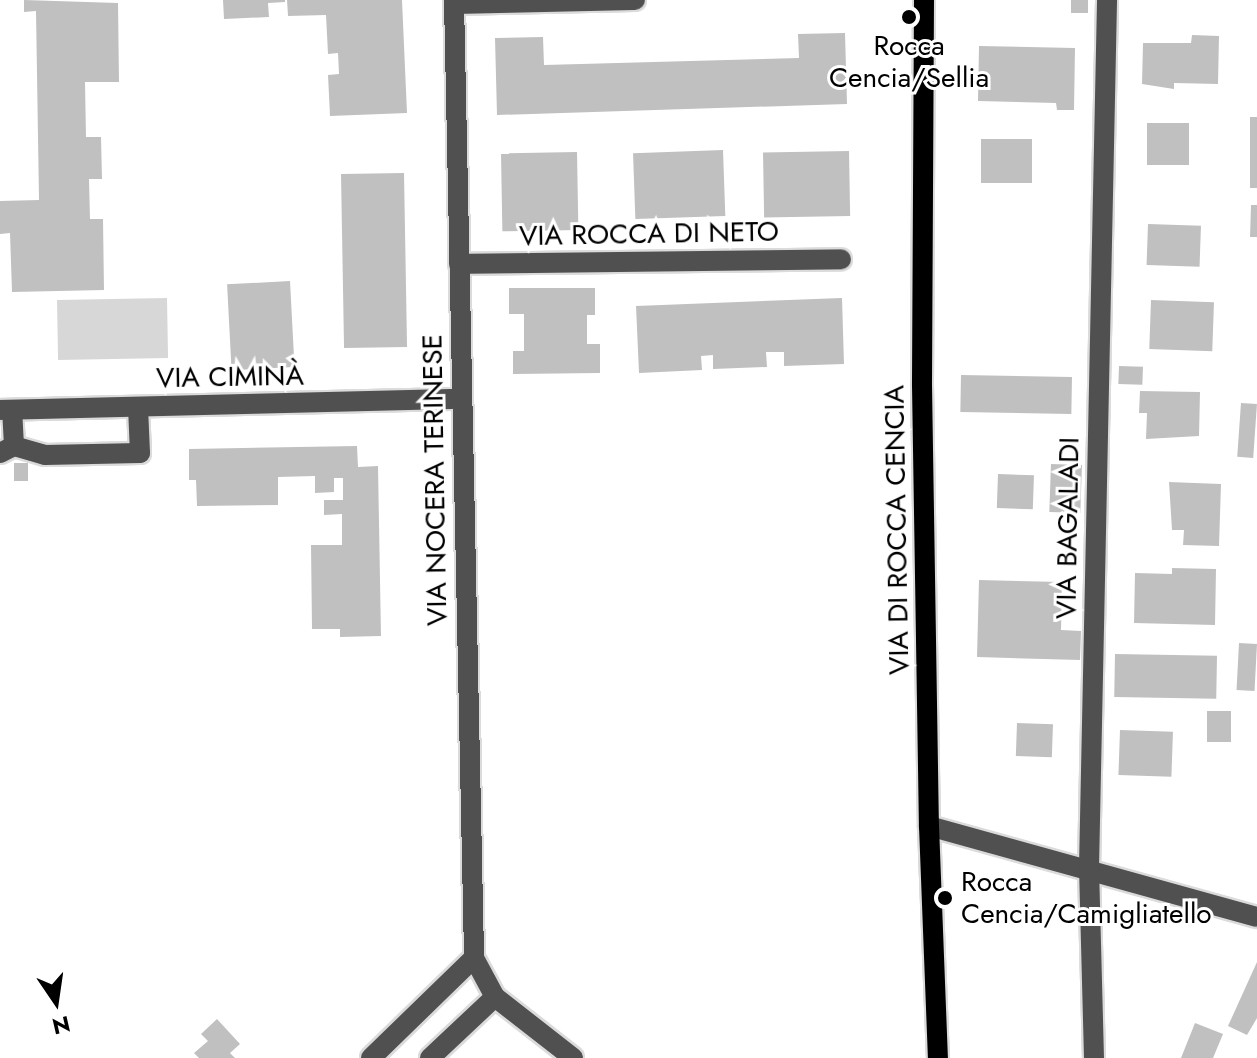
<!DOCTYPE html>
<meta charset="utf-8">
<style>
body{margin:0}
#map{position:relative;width:1257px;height:1058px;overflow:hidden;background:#fff;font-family:Jost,sans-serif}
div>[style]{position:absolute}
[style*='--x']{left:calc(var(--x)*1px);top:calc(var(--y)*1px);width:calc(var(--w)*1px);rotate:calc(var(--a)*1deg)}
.green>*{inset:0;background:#d7d7d7;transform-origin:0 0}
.building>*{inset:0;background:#c0c0c0;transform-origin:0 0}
.roads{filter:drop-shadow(2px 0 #dbdbdb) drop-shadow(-2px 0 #dbdbdb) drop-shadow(0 2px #dbdbdb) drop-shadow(0 -2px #dbdbdb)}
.minor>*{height:20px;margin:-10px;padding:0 10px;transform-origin:10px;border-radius:10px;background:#505050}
.major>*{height:20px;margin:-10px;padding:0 10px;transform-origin:10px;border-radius:10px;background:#000}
.dots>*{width:22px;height:22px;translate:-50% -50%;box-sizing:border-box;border:4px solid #fff;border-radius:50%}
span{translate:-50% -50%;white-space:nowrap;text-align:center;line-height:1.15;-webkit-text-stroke:6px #fff;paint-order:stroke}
.poi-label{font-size:28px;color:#000}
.left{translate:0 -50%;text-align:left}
.street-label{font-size:28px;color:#000}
.north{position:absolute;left:16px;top:962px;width:80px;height:80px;-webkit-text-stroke:6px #fff;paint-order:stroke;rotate:167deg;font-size:22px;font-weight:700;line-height:32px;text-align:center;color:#000}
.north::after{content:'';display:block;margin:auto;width:28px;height:36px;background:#000;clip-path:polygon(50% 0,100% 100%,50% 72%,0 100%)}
</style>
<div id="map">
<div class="green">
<div style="left:167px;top:298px;width:60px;height:110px;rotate:89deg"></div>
</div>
<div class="building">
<div style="clip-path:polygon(24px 0,118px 3px,119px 82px,85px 82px,86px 137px,101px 137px,102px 179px,89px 179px,90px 219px,103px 219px,104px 290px,12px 292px,10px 233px,0 234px,0 201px,39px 200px,36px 11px,24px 12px)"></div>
<div style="clip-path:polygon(223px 0,285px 0,285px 2px,268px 3px,269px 17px,224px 19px)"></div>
<div style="clip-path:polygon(287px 0,402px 0,407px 113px,330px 116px,328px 75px,339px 74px,338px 53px,328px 54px,326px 15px,288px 16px)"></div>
<div style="left:1071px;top:0;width:17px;height:13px"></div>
<div style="clip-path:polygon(845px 33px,847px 104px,497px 115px,495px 38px,543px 37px,544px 65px,799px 58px,798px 34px)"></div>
<div style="clip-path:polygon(1192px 35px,1219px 36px,1218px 84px,1174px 83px,1174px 89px,1142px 84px,1143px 43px,1191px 43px)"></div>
<div style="clip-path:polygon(979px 46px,1075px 48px,1074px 110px,1057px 110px,1056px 103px,978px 101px)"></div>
<div style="left:1250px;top:117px;width:7px;height:71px"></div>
<div style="left:1147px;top:123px;width:42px;height:42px"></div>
<div style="left:981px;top:139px;width:51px;height:44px"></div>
<div style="left:723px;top:150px;width:66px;height:90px;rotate:88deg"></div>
<div style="left:849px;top:151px;width:65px;height:86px;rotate:89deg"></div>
<div style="left:577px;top:152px;width:78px;height:76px;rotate:89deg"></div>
<div style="left:404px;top:173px;width:174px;height:63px;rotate:89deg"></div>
<div style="clip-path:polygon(1251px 205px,1257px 205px,1257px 237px,1250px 237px)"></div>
<div style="left:1148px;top:224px;width:53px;height:41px;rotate:2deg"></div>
<div style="left:290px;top:281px;width:86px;height:63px;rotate:87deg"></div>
<div style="clip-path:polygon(509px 288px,595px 288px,595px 315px,587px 315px,587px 344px,600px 344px,600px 373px,513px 374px,513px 351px,524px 351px,524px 314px,509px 314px)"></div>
<div style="clip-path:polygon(842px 298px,844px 364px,784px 366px,784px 352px,766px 352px,767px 367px,713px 369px,713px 355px,701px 356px,702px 370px,639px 373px,636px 306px)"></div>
<div style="left:1151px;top:300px;width:63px;height:49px;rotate:2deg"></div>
<div style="left:1119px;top:366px;width:24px;height:18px;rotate:2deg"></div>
<div style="left:961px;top:375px;width:111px;height:37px;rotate:1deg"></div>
<div style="clip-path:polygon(1140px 391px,1200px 392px,1199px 436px,1146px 439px,1147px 413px,1139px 413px)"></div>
<div style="left:1241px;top:403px;width:16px;height:54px;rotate:4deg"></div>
<div style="clip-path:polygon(357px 446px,358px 467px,378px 466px,381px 636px,340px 637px,340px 629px,312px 629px,311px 545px,342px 545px,342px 514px,324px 515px,324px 500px,343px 500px,343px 478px,334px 478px,334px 492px,315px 493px,315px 476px,278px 477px,278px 505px,197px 506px,196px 480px,189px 480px,189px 449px)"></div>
<div style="left:14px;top:463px;width:14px;height:18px"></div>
<div style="left:1051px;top:464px;width:31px;height:48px;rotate:2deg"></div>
<div style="left:998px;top:474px;width:36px;height:34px;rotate:2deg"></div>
<div style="clip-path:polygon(1169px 482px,1221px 484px,1219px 546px,1183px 545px,1184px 530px,1172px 530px)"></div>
<div style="clip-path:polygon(1172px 568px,1216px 569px,1215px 625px,1134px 623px,1135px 573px,1172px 574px)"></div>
<div style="clip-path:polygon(979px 580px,1062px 582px,1061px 630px,1081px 631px,1080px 660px,977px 657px)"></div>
<div style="left:1239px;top:643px;width:18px;height:47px;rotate:3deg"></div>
<div style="left:1115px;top:654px;width:102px;height:43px;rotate:1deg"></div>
<div style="left:1207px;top:711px;width:24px;height:31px"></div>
<div style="left:1017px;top:723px;width:36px;height:33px;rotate:2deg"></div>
<div style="left:1120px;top:730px;width:53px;height:45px;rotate:2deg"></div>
<div style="clip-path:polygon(1257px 962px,1257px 1018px,1247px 1035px,1228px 1026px)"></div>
<div style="clip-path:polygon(217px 1019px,240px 1044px,230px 1053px,235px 1058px,199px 1058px,194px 1053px,208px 1041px,201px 1034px)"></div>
<div style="clip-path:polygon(1195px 1023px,1223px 1034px,1213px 1058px,1181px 1058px)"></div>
</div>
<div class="roads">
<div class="minor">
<div style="--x:454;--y:0;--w:958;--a:88.8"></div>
<div style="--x:474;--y:958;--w:44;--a:61.7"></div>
<div style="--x:495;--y:997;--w:99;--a:38"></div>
<div style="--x:454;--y:4;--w:181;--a:-1.3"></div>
<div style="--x:459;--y:264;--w:382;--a:-0.7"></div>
<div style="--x:0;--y:410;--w:461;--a:-1.4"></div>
<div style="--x:14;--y:446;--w:32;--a:16"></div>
<div style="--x:45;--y:455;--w:95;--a:-1.2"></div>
<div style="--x:140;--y:453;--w:46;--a:-92.5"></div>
<div style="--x:0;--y:453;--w:16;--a:-27"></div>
<div style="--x:14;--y:446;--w:36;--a:-93"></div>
<div style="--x:929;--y:826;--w:340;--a:15.5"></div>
<div style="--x:371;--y:1058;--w:144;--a:-44.2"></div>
<div style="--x:430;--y:1058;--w:89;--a:-43.2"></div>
<div style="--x:1094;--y:1058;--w:190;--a:-91.5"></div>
<div style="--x:1089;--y:868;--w:868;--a:-88.81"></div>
</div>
<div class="major">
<div style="--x:924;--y:0;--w:385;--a:90.3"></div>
<div style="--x:922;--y:385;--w:441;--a:89.1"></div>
<div style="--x:929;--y:826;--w:232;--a:87.8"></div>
</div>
</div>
<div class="dots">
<div style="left:909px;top:17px;background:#000"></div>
<div style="left:945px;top:898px;background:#000"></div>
</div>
<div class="poi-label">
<span style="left:909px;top:62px">Rocca<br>Cencia/Sellia</span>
<span class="left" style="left:961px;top:898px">Rocca<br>Cencia/Camigliatello</span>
</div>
<div class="street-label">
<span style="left:649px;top:234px;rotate:-1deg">VIA ROCCA DI NETO</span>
<span style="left:230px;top:377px;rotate:-1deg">VIA CIMINÀ</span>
<span style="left:435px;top:480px;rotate:-91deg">VIA NOCERA TERINESE</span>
<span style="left:1068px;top:528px;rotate:-89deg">VIA BAGALADI</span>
<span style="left:897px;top:530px;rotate:-91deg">VIA DI ROCCA CENCIA</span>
</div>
<div class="north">N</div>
</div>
